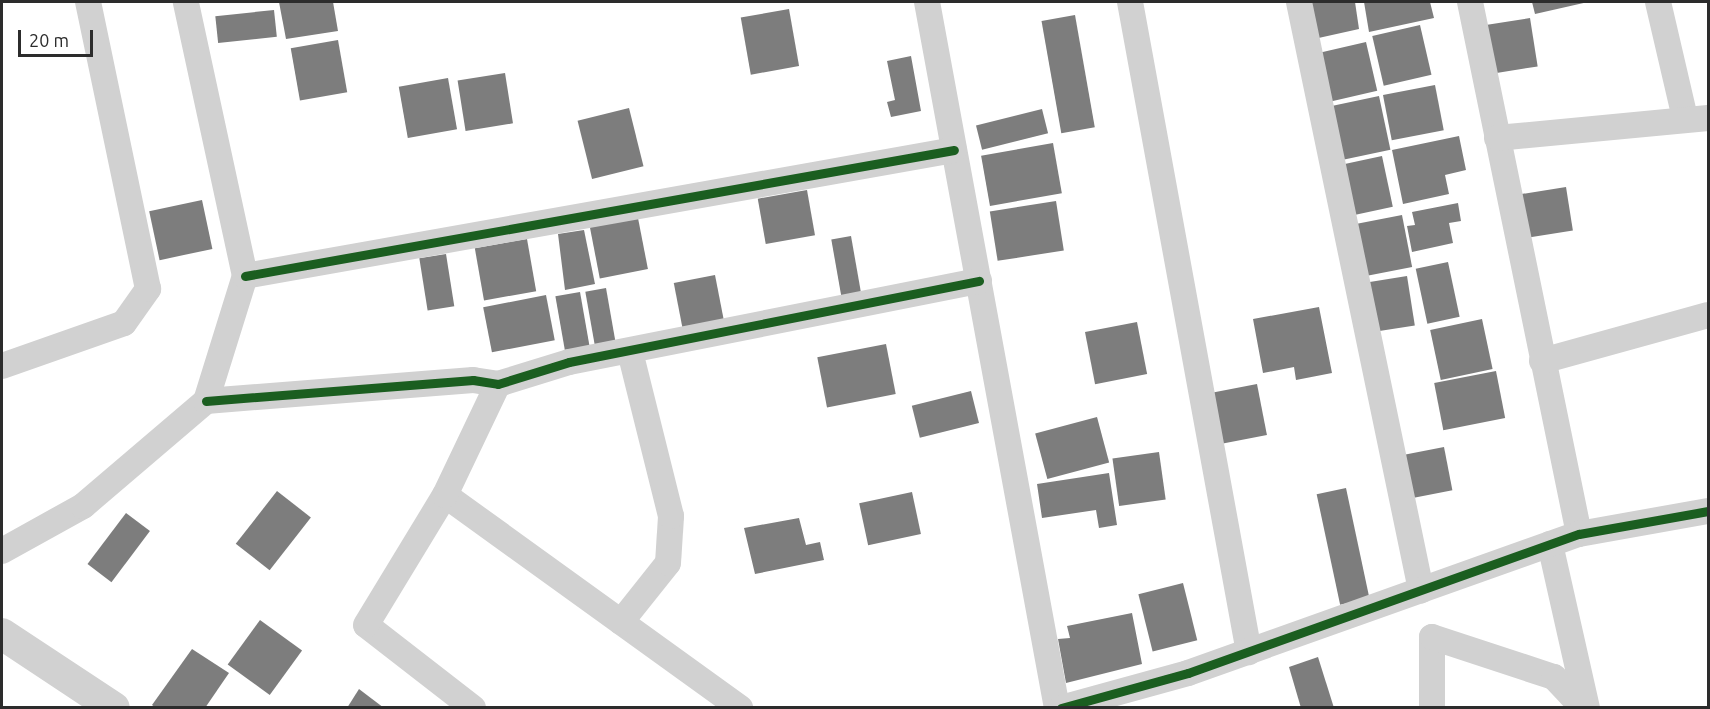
<!DOCTYPE html>
<style>
body{margin:0}
#map{position:relative;width:1710px;height:709px;overflow:hidden;background:#fff;font-family:Ubuntu,sans-serif}
div>[style]{position:absolute}
[style*='--x']{left:calc(var(--x)*1px);top:calc(var(--y)*1px);width:calc(var(--w)*1px);rotate:calc(var(--a)*1deg)}
.building>*{inset:0;background:#7d7d7d;transform-origin:0 0}
.minor>*{height:26px;margin:-13px;padding:0 13px;transform-origin:13px;border-radius:13px;background:#d1d1d1}
.tertiary>*{height:32px;margin:-16px;padding:0 16px;transform-origin:16px;border-radius:16px;background:#d1d1d1}
.cycleway>*{height:9px;margin:-4.5px;padding:0 4.5px;transform-origin:4.5px;border-radius:4.5px;background:#1b5e20}
span{translate:-50% -50%;white-space:nowrap;text-align:center;line-height:1.15;-webkit-text-stroke:6px #fff;paint-order:stroke}
.frame{position:absolute;inset:0;border:3px solid #2c2c2c;pointer-events:none}
.scale{position:absolute;left:18px;top:30px;width:75px;height:27px;box-sizing:border-box;border:3px solid #2c2c2c;border-top:0;padding-left:8px;font-size:18px;line-height:21px;white-space:nowrap;color:#2c2c2c;-webkit-text-stroke:4px #fff;paint-order:stroke}
</style>
<div id="map">
<div class="building">
<div style="clip-path:polygon(279px 2px,333px 2px,338px 31px,286px 39px)"></div>
<div style="clip-path:polygon(1308px 2px,1355px 2px,1359px 29px,1314px 39px)"></div>
<div style="clip-path:polygon(1364px 2px,1430px 2px,1434px 18px,1369px 32px)"></div>
<div style="clip-path:polygon(1532px 2px,1588px 2px,1535px 14px)"></div>
<div style="left:789px;top:9px;width:58px;height:49px;rotate:80deg"></div>
<div style="left:274px;top:10px;width:27px;height:59px;rotate:84deg"></div>
<div style="left:1075px;top:15px;width:114px;height:34px;rotate:80deg"></div>
<div style="left:1530px;top:18px;width:49px;height:48px;rotate:81deg"></div>
<div style="left:1420px;top:25px;width:51px;height:49px;rotate:77deg"></div>
<div style="left:338px;top:40px;width:53px;height:48px;rotate:80deg"></div>
<div style="left:1366px;top:42px;width:50px;height:51px;rotate:77deg"></div>
<div style="clip-path:polygon(911px 56px,921px 111px,891px 117px,887px 102px,895px 100px,887px 61px)"></div>
<div style="left:505px;top:73px;width:51px;height:48px;rotate:81deg"></div>
<div style="left:448px;top:78px;width:52px;height:50px;rotate:80deg"></div>
<div style="left:1435px;top:85px;width:46px;height:53px;rotate:79deg"></div>
<div style="left:1379px;top:96px;width:55px;height:52px;rotate:78deg"></div>
<div style="left:629px;top:108px;width:60px;height:53px;rotate:76deg"></div>
<div style="left:1042px;top:109px;width:25px;height:68px;rotate:76deg"></div>
<div style="clip-path:polygon(1459px 136px,1466px 170px,1445px 175px,1449px 194px,1403px 204px,1392px 150px)"></div>
<div style="left:1053px;top:143px;width:51px;height:73px;rotate:80deg"></div>
<div style="left:1382px;top:156px;width:52px;height:44px;rotate:78deg"></div>
<div style="left:1566px;top:187px;width:44px;height:50px;rotate:81deg"></div>
<div style="left:807px;top:190px;width:46px;height:50px;rotate:80deg"></div>
<div style="left:202px;top:200px;width:50px;height:54px;rotate:78deg"></div>
<div style="left:1056px;top:201px;width:50px;height:67px;rotate:81deg"></div>
<div style="clip-path:polygon(1458px 203px,1461px 221px,1449px 223px,1453px 243px,1412px 252px,1407px 226px,1415px 225px,1412px 212px)"></div>
<div style="left:1402px;top:215px;width:53px;height:51px;rotate:79deg"></div>
<div style="left:638px;top:218px;width:52px;height:49px;rotate:79deg"></div>
<div style="clip-path:polygon(584px 230px,595px 284px,565px 290px,558px 234px)"></div>
<div style="left:851px;top:236px;width:65px;height:20px;rotate:80deg"></div>
<div style="left:527px;top:239px;width:53px;height:53px;rotate:80deg"></div>
<div style="left:446px;top:254px;width:53px;height:27px;rotate:81deg"></div>
<div style="left:1448px;top:262px;width:56px;height:33px;rotate:78deg"></div>
<div style="left:715px;top:275px;width:48px;height:42px;rotate:79deg"></div>
<div style="left:1407px;top:276px;width:50px;height:44px;rotate:81deg"></div>
<div style="left:606px;top:288px;width:55px;height:21px;rotate:80deg"></div>
<div style="left:580px;top:292px;width:57px;height:25px;rotate:80deg"></div>
<div style="left:546px;top:295px;width:46px;height:64px;rotate:79deg"></div>
<div style="clip-path:polygon(1319px 307px,1332px 373px,1296px 380px,1294px 367px,1263px 373px,1253px 319px)"></div>
<div style="left:1482px;top:319px;width:51px;height:53px;rotate:78deg"></div>
<div style="left:1137px;top:322px;width:53px;height:53px;rotate:79deg"></div>
<div style="left:886px;top:344px;width:51px;height:70px;rotate:79deg"></div>
<div style="left:1496px;top:371px;width:48px;height:63px;rotate:79deg"></div>
<div style="left:1257px;top:384px;width:52px;height:50px;rotate:79deg"></div>
<div style="left:971px;top:391px;width:33px;height:61px;rotate:76deg"></div>
<div style="left:1097px;top:417px;width:47px;height:64px;rotate:75deg"></div>
<div style="left:1444px;top:447px;width:44px;height:47px;rotate:79deg"></div>
<div style="left:1159px;top:452px;width:48px;height:47px;rotate:82deg"></div>
<div style="clip-path:polygon(1109px 473px,1117px 525px,1099px 528px,1096px 510px,1042px 518px,1037px 484px)"></div>
<div style="left:1346px;top:488px;width:113px;height:30px;rotate:78deg"></div>
<div style="left:277px;top:491px;width:43px;height:67px;rotate:38deg"></div>
<div style="left:912px;top:492px;width:43px;height:54px;rotate:78deg"></div>
<div style="left:126px;top:513px;width:30px;height:64px;rotate:37deg"></div>
<div style="clip-path:polygon(799px 518px,806px 545px,820px 542px,824px 560px,755px 574px,744px 528px)"></div>
<div style="left:1183px;top:583px;width:59px;height:46px;rotate:76deg"></div>
<div style="clip-path:polygon(1132px 613px,1142px 664px,1066px 683px,1058px 639px,1070px 638px,1067px 626px)"></div>
<div style="left:260px;top:620px;width:52px;height:55px;rotate:36deg"></div>
<div style="clip-path:polygon(192px 649px,229px 673px,205px 708px,156px 708px,152px 705px)"></div>
<div style="clip-path:polygon(1318px 657px,1334px 708px,1301px 708px,1289px 667px)"></div>
<div style="clip-path:polygon(359px 689px,384px 708px,347px 708px)"></div>
</div>
<div class="minor">
<div style="--x:927;--y:2;--w:718;--a:79.57"></div>
<div style="--x:1130;--y:2;--w:661;--a:79.63"></div>
<div style="--x:1299;--y:2;--w:601;--a:78.28"></div>
<div style="--x:1470;--y:2;--w:543;--a:78.42"></div>
<div style="--x:1658;--y:2;--w:119;--a:76.9"></div>
<div style="--x:1497;--y:138;--w:212;--a:-5.4"></div>
<div style="--x:245;--y:276;--w:720;--a:-10.08"></div>
<div style="--x:1542;--y:361;--w:172;--a:-15.5"></div>
<div style="--x:2;--y:366;--w:129;--a:-19.4"></div>
<div style="--x:124;--y:323;--w:42;--a:-54.8"></div>
<div style="--x:148;--y:289;--w:293;--a:-101.8"></div>
<div style="--x:206;--y:401;--w:268;--a:-4.5"></div>
<div style="--x:473;--y:380;--w:25;--a:9"></div>
<div style="--x:498;--y:384;--w:74;--a:-17.2"></div>
<div style="--x:569;--y:362;--w:418;--a:-11.2"></div>
<div style="--x:445;--y:495;--w:364;--a:35.8"></div>
<div style="--x:1550;--y:544;--w:168;--a:77.3"></div>
<div style="--x:2;--y:551;--w:93;--a:-29.1"></div>
<div style="--x:83;--y:506;--w:162;--a:-40.5"></div>
<div style="--x:206;--y:401;--w:131;--a:-72.7"></div>
<div style="--x:245;--y:276;--w:280;--a:-102.2"></div>
<div style="--x:621;--y:622;--w:75;--a:-51.5"></div>
<div style="--x:668;--y:563;--w:47;--a:-86.3"></div>
<div style="--x:671;--y:516;--w:170;--a:-104"></div>
<div style="--x:473;--y:708;--w:135;--a:-142.2"></div>
<div style="--x:366;--y:625;--w:152;--a:-58.7"></div>
<div style="--x:445;--y:495;--w:123;--a:-64.5"></div>
<div style="--x:1061;--y:708;--w:132;--a:-15.4"></div>
<div style="--x:1188;--y:673;--w:415;--a:-19.6"></div>
<div style="--x:1579;--y:534;--w:131;--a:-10.1"></div>
<div style="--x:1432;--y:708;--w:71;--a:-90"></div>
<div style="--x:1432;--y:637;--w:128;--a:18.2"></div>
<div style="--x:1554;--y:677;--w:42;--a:46.9"></div>
</div>
<div class="tertiary">
<div style="--x:2;--y:634;--w:134;--a:33.5"></div>
</div>
<div class="cycleway">
<div style="--x:245;--y:276;--w:720;--a:-10.08"></div>
<div style="--x:206;--y:401;--w:268;--a:-4.5"></div>
<div style="--x:473;--y:380;--w:25;--a:9"></div>
<div style="--x:498;--y:384;--w:74;--a:-17.2"></div>
<div style="--x:569;--y:362;--w:418;--a:-11.2"></div>
<div style="--x:1061;--y:708;--w:132;--a:-15.4"></div>
<div style="--x:1188;--y:673;--w:415;--a:-19.6"></div>
<div style="--x:1579;--y:534;--w:131;--a:-10.1"></div>
</div>
<div class="frame"></div>
<div class="scale">20 m</div>
</div>
